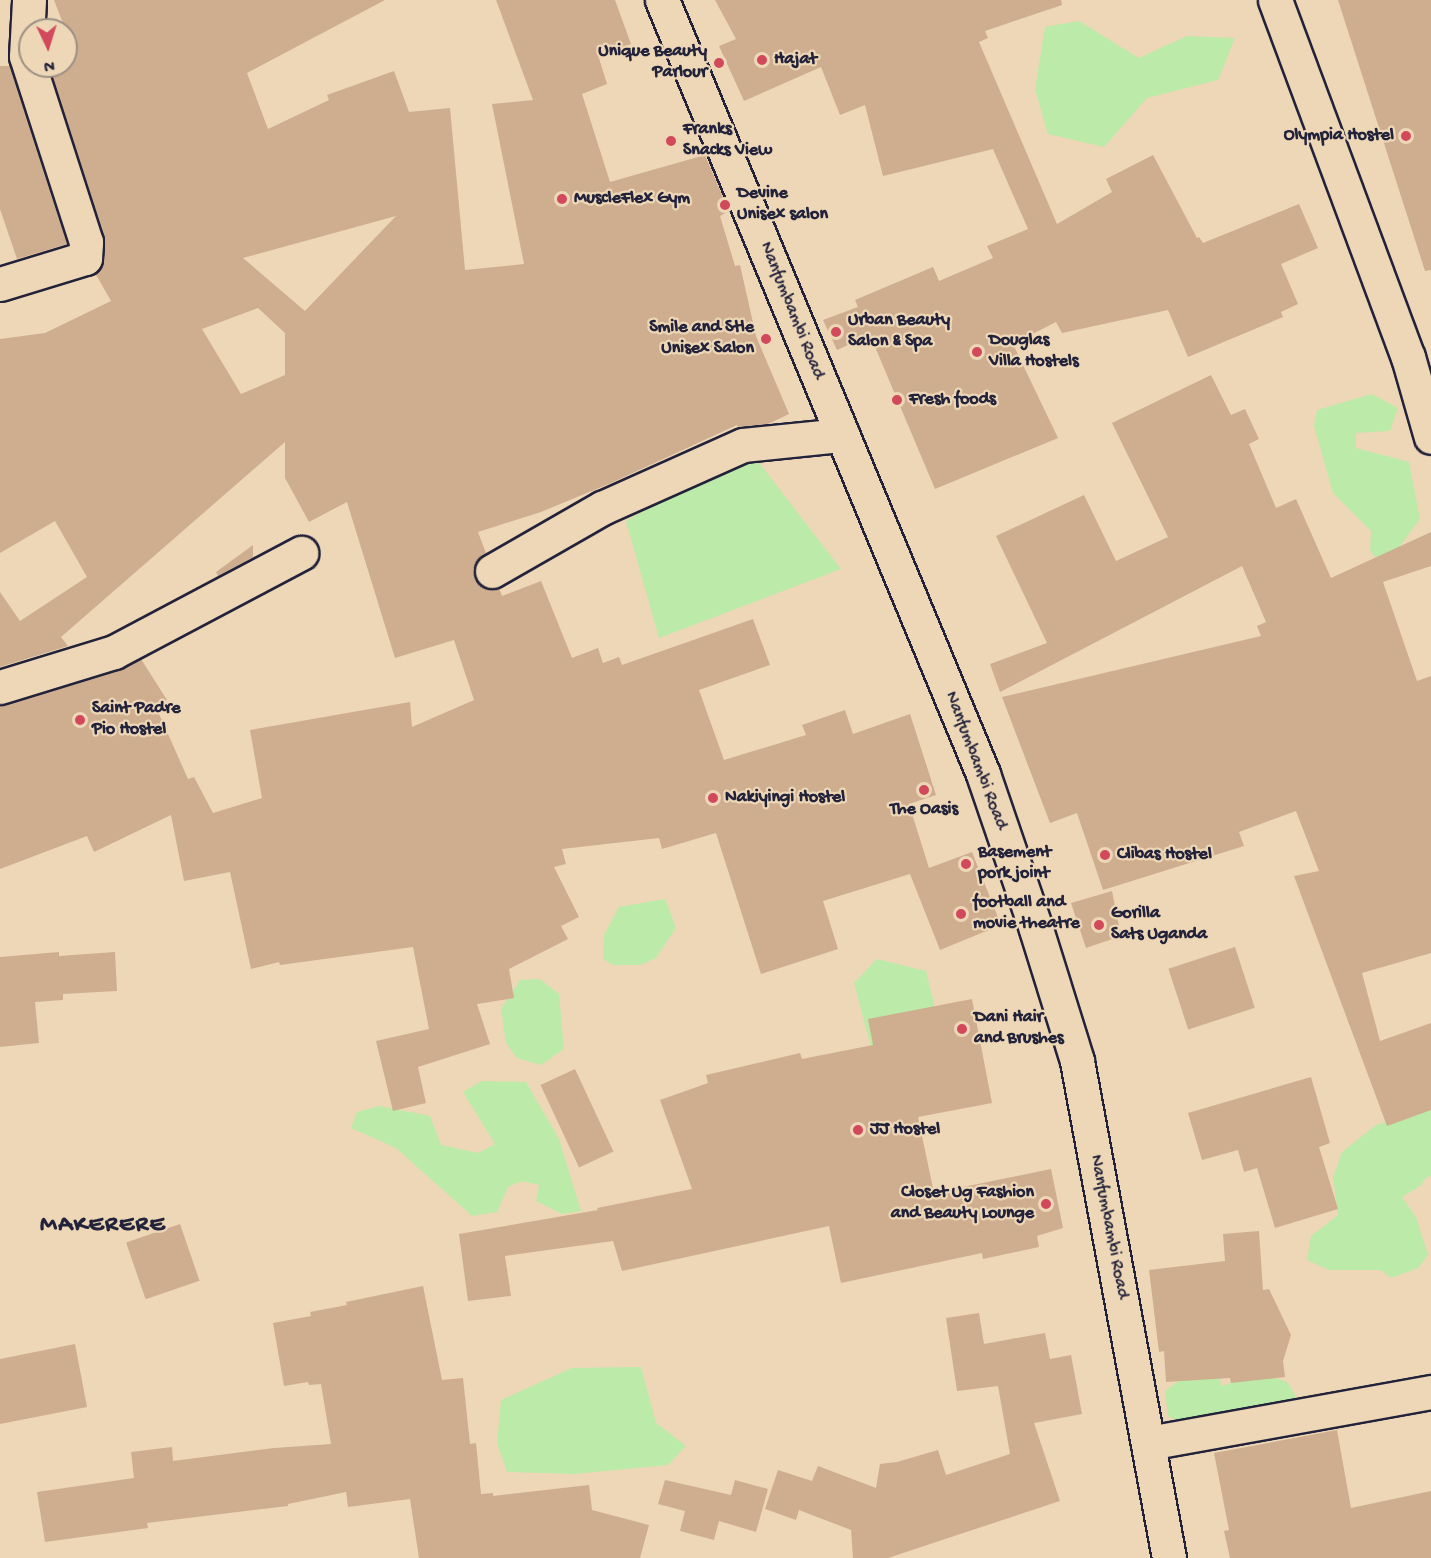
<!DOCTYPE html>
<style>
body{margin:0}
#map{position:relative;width:1431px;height:1558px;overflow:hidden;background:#edd7b6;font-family:"Gochi Hand",sans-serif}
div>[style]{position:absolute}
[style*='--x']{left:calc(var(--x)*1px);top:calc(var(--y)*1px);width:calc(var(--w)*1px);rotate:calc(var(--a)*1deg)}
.green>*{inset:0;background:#bceaa8}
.building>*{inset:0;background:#cfae90;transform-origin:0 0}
.roads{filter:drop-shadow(2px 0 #22223b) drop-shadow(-2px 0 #22223b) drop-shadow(0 2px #22223b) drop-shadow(0 -2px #22223b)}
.minor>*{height:33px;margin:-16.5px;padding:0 16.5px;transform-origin:16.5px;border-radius:16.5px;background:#edd7b6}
.dots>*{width:16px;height:16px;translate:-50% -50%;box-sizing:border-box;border:3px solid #edd7b6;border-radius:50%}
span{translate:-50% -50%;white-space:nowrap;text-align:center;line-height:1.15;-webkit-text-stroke:4.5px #edd7b6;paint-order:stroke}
.poi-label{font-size:18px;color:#22223b;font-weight:700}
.right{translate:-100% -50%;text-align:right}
.left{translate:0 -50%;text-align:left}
.street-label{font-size:18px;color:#22223b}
.district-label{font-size:24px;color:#22223b;font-weight:700;letter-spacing:1.5px}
.north{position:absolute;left:18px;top:18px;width:60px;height:60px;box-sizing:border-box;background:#edd7b6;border:2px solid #9c8f85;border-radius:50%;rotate:176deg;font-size:16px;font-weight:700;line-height:24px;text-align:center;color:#22223b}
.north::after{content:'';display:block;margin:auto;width:21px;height:27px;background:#d1495b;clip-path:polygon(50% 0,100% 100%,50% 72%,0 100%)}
</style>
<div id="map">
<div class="green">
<div style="clip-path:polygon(1079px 21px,1139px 58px,1187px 36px,1235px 38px,1218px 80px,1147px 98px,1104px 147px,1048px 134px,1035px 89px,1045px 27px)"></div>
<div style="clip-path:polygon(1372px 394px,1398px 408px,1390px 431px,1356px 433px,1356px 448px,1409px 462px,1420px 519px,1392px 557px,1377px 560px,1370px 550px,1371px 531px,1333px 493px,1314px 426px,1317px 410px)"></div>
<div style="clip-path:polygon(750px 451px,841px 569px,659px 638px,626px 521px)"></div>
<div style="clip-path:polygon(665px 899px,676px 928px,656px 958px,640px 965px,613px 965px,603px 959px,604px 935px,619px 907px)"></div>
<div style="clip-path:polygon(877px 959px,926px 971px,937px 1016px,874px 1058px,854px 983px)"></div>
<div style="clip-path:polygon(540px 979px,559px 994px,564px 1049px,541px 1065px,517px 1058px,506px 1043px,501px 1009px,520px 980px)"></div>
<div style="clip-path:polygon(482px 1081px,526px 1082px,559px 1139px,581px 1211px,562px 1214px,536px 1201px,539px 1185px,522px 1181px,508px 1187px,497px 1212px,472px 1216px,396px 1148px,351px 1128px,357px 1112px,379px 1106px,430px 1116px,441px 1145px,478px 1153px,495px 1144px,463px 1092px)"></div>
<div style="clip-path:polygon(1431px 1108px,1431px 1177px,1428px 1176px,1420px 1186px,1402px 1197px,1416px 1217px,1428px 1255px,1418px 1268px,1391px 1278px,1381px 1270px,1329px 1270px,1307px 1260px,1311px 1236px,1338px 1215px,1333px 1177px,1342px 1152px,1376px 1125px)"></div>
<div style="clip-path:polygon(1212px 1356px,1222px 1386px,1260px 1373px,1287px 1382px,1296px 1396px,1290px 1413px,1191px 1428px,1168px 1416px,1165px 1391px)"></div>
<div style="clip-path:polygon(641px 1367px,656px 1423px,686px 1446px,668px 1465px,574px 1474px,507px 1472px,497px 1443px,501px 1400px,572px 1368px)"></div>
</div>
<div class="building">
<div style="clip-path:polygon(evenodd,54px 0,385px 0,247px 73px,268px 129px,329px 100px,327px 95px,394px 71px,409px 112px,450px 108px,465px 270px,524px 264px,492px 104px,533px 100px,496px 0,615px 0,631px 44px,598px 55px,607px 84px,582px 94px,610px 182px,705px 155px,729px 211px,720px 216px,735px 266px,740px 265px,756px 336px,789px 414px,768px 424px,738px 427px,737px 425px,611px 483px,541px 512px,478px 532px,486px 553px,476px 562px,473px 570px,476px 580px,483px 587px,499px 588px,502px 596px,541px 581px,572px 658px,598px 648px,603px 663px,619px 657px,622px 665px,753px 619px,770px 665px,699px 690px,724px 760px,806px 735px,802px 725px,845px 710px,853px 734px,910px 714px,936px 795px,909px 804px,929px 868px,972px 852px,1001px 925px,940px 950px,910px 874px,823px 901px,838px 949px,761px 974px,716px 833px,662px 849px,659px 838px,562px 849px,566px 864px,554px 867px,579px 917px,561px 926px,568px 939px,509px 969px,514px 998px,477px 1004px,490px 1044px,418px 1067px,426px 1103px,393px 1111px,376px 1041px,429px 1029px,413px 947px,280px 965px,279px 962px,251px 969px,230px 872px,184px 881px,171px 815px,94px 852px,87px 836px,0 869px,0 705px,120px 670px,141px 659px,167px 700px,156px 707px,188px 779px,194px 777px,213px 813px,262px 798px,250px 730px,410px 702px,412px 727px,474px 700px,454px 640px,395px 658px,347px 502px,309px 522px,285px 478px,285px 442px,61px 637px,68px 646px,0 667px,0 592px,20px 621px,87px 577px,55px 521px,0 553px,0 339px,45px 333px,111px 301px,95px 273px,100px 269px,104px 260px,104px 236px,49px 66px,72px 66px,68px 49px,72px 47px,54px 0,396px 216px,305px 311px,243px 258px,396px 216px,54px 0,258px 308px,285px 333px,285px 375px,241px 394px,202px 329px,258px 308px)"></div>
<div style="clip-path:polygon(715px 0,1061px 0,1062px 5px,985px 31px,988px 38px,979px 42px,1057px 224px,1112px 192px,1106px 179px,1153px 155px,1197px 238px,1199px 237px,1203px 243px,1299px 204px,1318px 248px,1281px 264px,1298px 304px,1281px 312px,1283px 317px,1188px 357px,1168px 310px,1062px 333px,1056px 322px,1013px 344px,1058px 438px,935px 489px,870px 335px,837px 350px,823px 320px,858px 307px,855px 300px,933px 267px,939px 281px,993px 258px,987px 246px,1028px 229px,993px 149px,883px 176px,865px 105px,840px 115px,821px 67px,744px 101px,719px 46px,736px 39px)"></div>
<div style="clip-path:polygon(1338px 0,1431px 0,1431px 270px,1425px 271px)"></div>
<div style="clip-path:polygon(0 66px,10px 66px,67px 244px,17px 259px,0 209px)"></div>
<div style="clip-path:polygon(1211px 375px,1231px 415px,1245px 409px,1259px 439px,1249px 444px,1276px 508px,1296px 499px,1331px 578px,1431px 532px,1431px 566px,1383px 582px,1417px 681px,1431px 676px,1431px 953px,1362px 973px,1380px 1041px,1431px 1023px,1431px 1110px,1387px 1126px,1294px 876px,1319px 871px,1296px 811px,1239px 832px,1244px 846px,1103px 890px,1077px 813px,1050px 823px,1002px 697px,1261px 636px,1257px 626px,1266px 622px,1242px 566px,1000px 692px,990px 664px,1047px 643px,996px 536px,1084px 495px,1116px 561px,1168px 537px,1112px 423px)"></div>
<div style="clip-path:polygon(253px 545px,253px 557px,218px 576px,216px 572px)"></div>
<div style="clip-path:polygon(1112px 891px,1121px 936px,1086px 948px,1071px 903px)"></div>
<div style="left:1235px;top:947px;width:64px;height:70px;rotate:72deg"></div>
<div style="clip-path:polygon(59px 952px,59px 956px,115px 952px,117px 991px,63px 994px,63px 1000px,35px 1002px,39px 1043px,0 1047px,0 957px)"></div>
<div style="clip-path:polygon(972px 999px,992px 1103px,918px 1117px,934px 1193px,1051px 1169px,1063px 1228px,1037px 1236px,1039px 1247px,983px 1259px,982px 1253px,841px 1283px,829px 1226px,622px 1271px,613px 1241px,505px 1256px,511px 1296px,468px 1301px,459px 1234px,598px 1210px,597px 1208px,692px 1189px,660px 1100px,708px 1083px,706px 1075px,800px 1053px,802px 1059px,873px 1045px,868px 1019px)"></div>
<div style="left:575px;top:1069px;width:91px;height:38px;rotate:65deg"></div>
<div style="clip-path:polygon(1311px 1077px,1330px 1143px,1319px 1147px,1338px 1209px,1275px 1228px,1257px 1168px,1244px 1172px,1238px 1150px,1202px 1160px,1188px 1113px)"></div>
<div style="left:180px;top:1224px;width:60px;height:57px;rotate:71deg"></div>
<div style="clip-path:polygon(1259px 1231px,1263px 1290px,1269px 1289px,1291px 1335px,1283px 1361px,1285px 1377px,1231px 1383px,1230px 1378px,1166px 1382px,1164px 1351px,1159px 1352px,1149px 1270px,1225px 1261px,1223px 1234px)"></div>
<div style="clip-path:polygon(423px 1286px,442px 1380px,463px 1378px,470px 1444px,476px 1443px,481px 1494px,493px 1493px,493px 1496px,589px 1485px,592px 1510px,649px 1525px,640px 1558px,419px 1558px,410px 1499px,348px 1507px,346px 1492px,288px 1504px,288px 1506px,147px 1523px,148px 1528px,45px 1542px,37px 1492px,134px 1478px,131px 1452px,172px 1447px,173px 1461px,274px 1448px,331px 1444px,321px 1384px,309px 1385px,308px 1382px,284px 1386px,273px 1323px,311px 1316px,310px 1312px,347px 1305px,346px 1302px)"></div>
<div style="clip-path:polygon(979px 1313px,984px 1344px,1045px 1333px,1050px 1359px,1071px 1355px,1082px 1414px,1034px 1423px,1060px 1501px,888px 1558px,853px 1558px,851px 1530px,799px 1510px,796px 1520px,765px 1509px,778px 1470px,812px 1481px,818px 1466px,876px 1488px,880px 1464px,897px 1462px,938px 1450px,946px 1475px,1010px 1454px,998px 1386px,957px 1391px,946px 1318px)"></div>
<div style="clip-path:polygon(75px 1344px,87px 1407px,0 1424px,0 1359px)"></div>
<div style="clip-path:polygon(1337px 1430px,1351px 1508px,1431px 1491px,1431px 1558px,1230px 1558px,1224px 1531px,1229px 1530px,1214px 1453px)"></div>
<div style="clip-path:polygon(665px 1480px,731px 1495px,735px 1480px,768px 1489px,756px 1532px,719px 1521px,714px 1540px,680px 1531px,685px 1511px,658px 1504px)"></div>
</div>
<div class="roads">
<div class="minor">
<div style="--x:662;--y:0;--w:838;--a:67.47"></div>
<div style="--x:983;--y:774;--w:164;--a:71.1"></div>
<div style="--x:1036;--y:929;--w:138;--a:72.7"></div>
<div style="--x:1077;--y:1061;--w:505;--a:79.51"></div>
<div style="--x:1275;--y:0;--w:381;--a:69.6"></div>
<div style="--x:1408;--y:357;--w:83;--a:74"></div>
<div style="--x:0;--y:284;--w:89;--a:-17"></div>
<div style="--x:85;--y:258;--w:16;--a:-86"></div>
<div style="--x:86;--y:242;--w:195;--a:-107.9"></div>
<div style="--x:26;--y:56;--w:56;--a:-86.9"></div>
<div style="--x:492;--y:571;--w:127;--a:-29.8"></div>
<div style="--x:602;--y:508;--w:154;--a:-24.1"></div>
<div style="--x:743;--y:445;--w:100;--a:-5.8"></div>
<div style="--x:0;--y:687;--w:119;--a:-17.1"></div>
<div style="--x:114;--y:652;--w:212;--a:-27.9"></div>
<div style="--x:1148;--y:1443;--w:288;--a:-10.2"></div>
</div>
</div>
<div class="dots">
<div style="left:762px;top:60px;background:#d1495b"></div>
<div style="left:719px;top:63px;background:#d1495b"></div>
<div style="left:1406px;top:136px;background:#d1495b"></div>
<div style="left:671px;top:141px;background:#d1495b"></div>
<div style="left:562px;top:199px;background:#d1495b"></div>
<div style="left:725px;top:205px;background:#d1495b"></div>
<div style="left:836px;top:332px;background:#d1495b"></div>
<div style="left:766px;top:339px;background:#d1495b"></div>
<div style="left:977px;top:352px;background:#d1495b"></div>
<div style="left:897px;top:400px;background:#d1495b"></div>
<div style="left:80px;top:720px;background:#d1495b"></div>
<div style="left:924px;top:790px;background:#d1495b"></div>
<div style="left:713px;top:798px;background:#d1495b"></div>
<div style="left:1105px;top:855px;background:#d1495b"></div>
<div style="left:966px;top:864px;background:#d1495b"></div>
<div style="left:961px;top:914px;background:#d1495b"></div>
<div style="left:1099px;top:925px;background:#d1495b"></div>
<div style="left:962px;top:1029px;background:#d1495b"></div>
<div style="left:858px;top:1130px;background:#d1495b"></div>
<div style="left:1046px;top:1204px;background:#d1495b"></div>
</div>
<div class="poi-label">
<span class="right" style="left:707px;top:63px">Unique Beauty<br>Parlour</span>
<span class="left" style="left:774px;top:60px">Hajat</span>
<span class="left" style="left:683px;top:141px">Franks<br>Snacks View</span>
<span class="right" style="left:1394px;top:136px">Olympia Hostel</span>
<span class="left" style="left:737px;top:205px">Devine<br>Unisex salon</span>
<span class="left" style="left:574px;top:199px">MuscleFlex Gym</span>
<span class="left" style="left:848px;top:332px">Urban Beauty<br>Salon &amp; Spa</span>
<span class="right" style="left:754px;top:339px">Smile and Stle<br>Unisex Salon</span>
<span class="left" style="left:989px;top:352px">Douglas<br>Villa Hostels</span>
<span class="left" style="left:909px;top:400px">Fresh foods</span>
<span class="left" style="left:92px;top:720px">Saint Padre<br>Pio Hostel</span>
<span class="left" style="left:725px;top:798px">Nakiyingi Hostel</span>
<span style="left:924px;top:810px">The Oasis</span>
<span class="left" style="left:978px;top:864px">Basement<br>pork joint</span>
<span class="left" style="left:1117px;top:855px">Clibas Hostel</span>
<span class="left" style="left:973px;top:914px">football and<br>movie theatre</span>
<span class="left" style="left:1111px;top:925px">Gorilla<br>Sats Uganda</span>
<span class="left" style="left:974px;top:1029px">Dani Hair<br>and Brushes</span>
<span class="left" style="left:870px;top:1130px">JJ Hostel</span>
<span class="right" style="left:1034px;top:1204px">Closet Ug Fashion<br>and Beauty Lounge</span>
</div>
<div class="street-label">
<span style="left:791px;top:311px;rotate:68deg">Nanfumbambi Road</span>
<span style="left:975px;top:761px;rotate:69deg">Nanfumbambi Road</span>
<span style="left:1108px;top:1227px;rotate:79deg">Nanfumbambi Road</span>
</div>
<div class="district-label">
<span style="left:103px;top:1226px">MAKERERE</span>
</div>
<div class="north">N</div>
</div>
